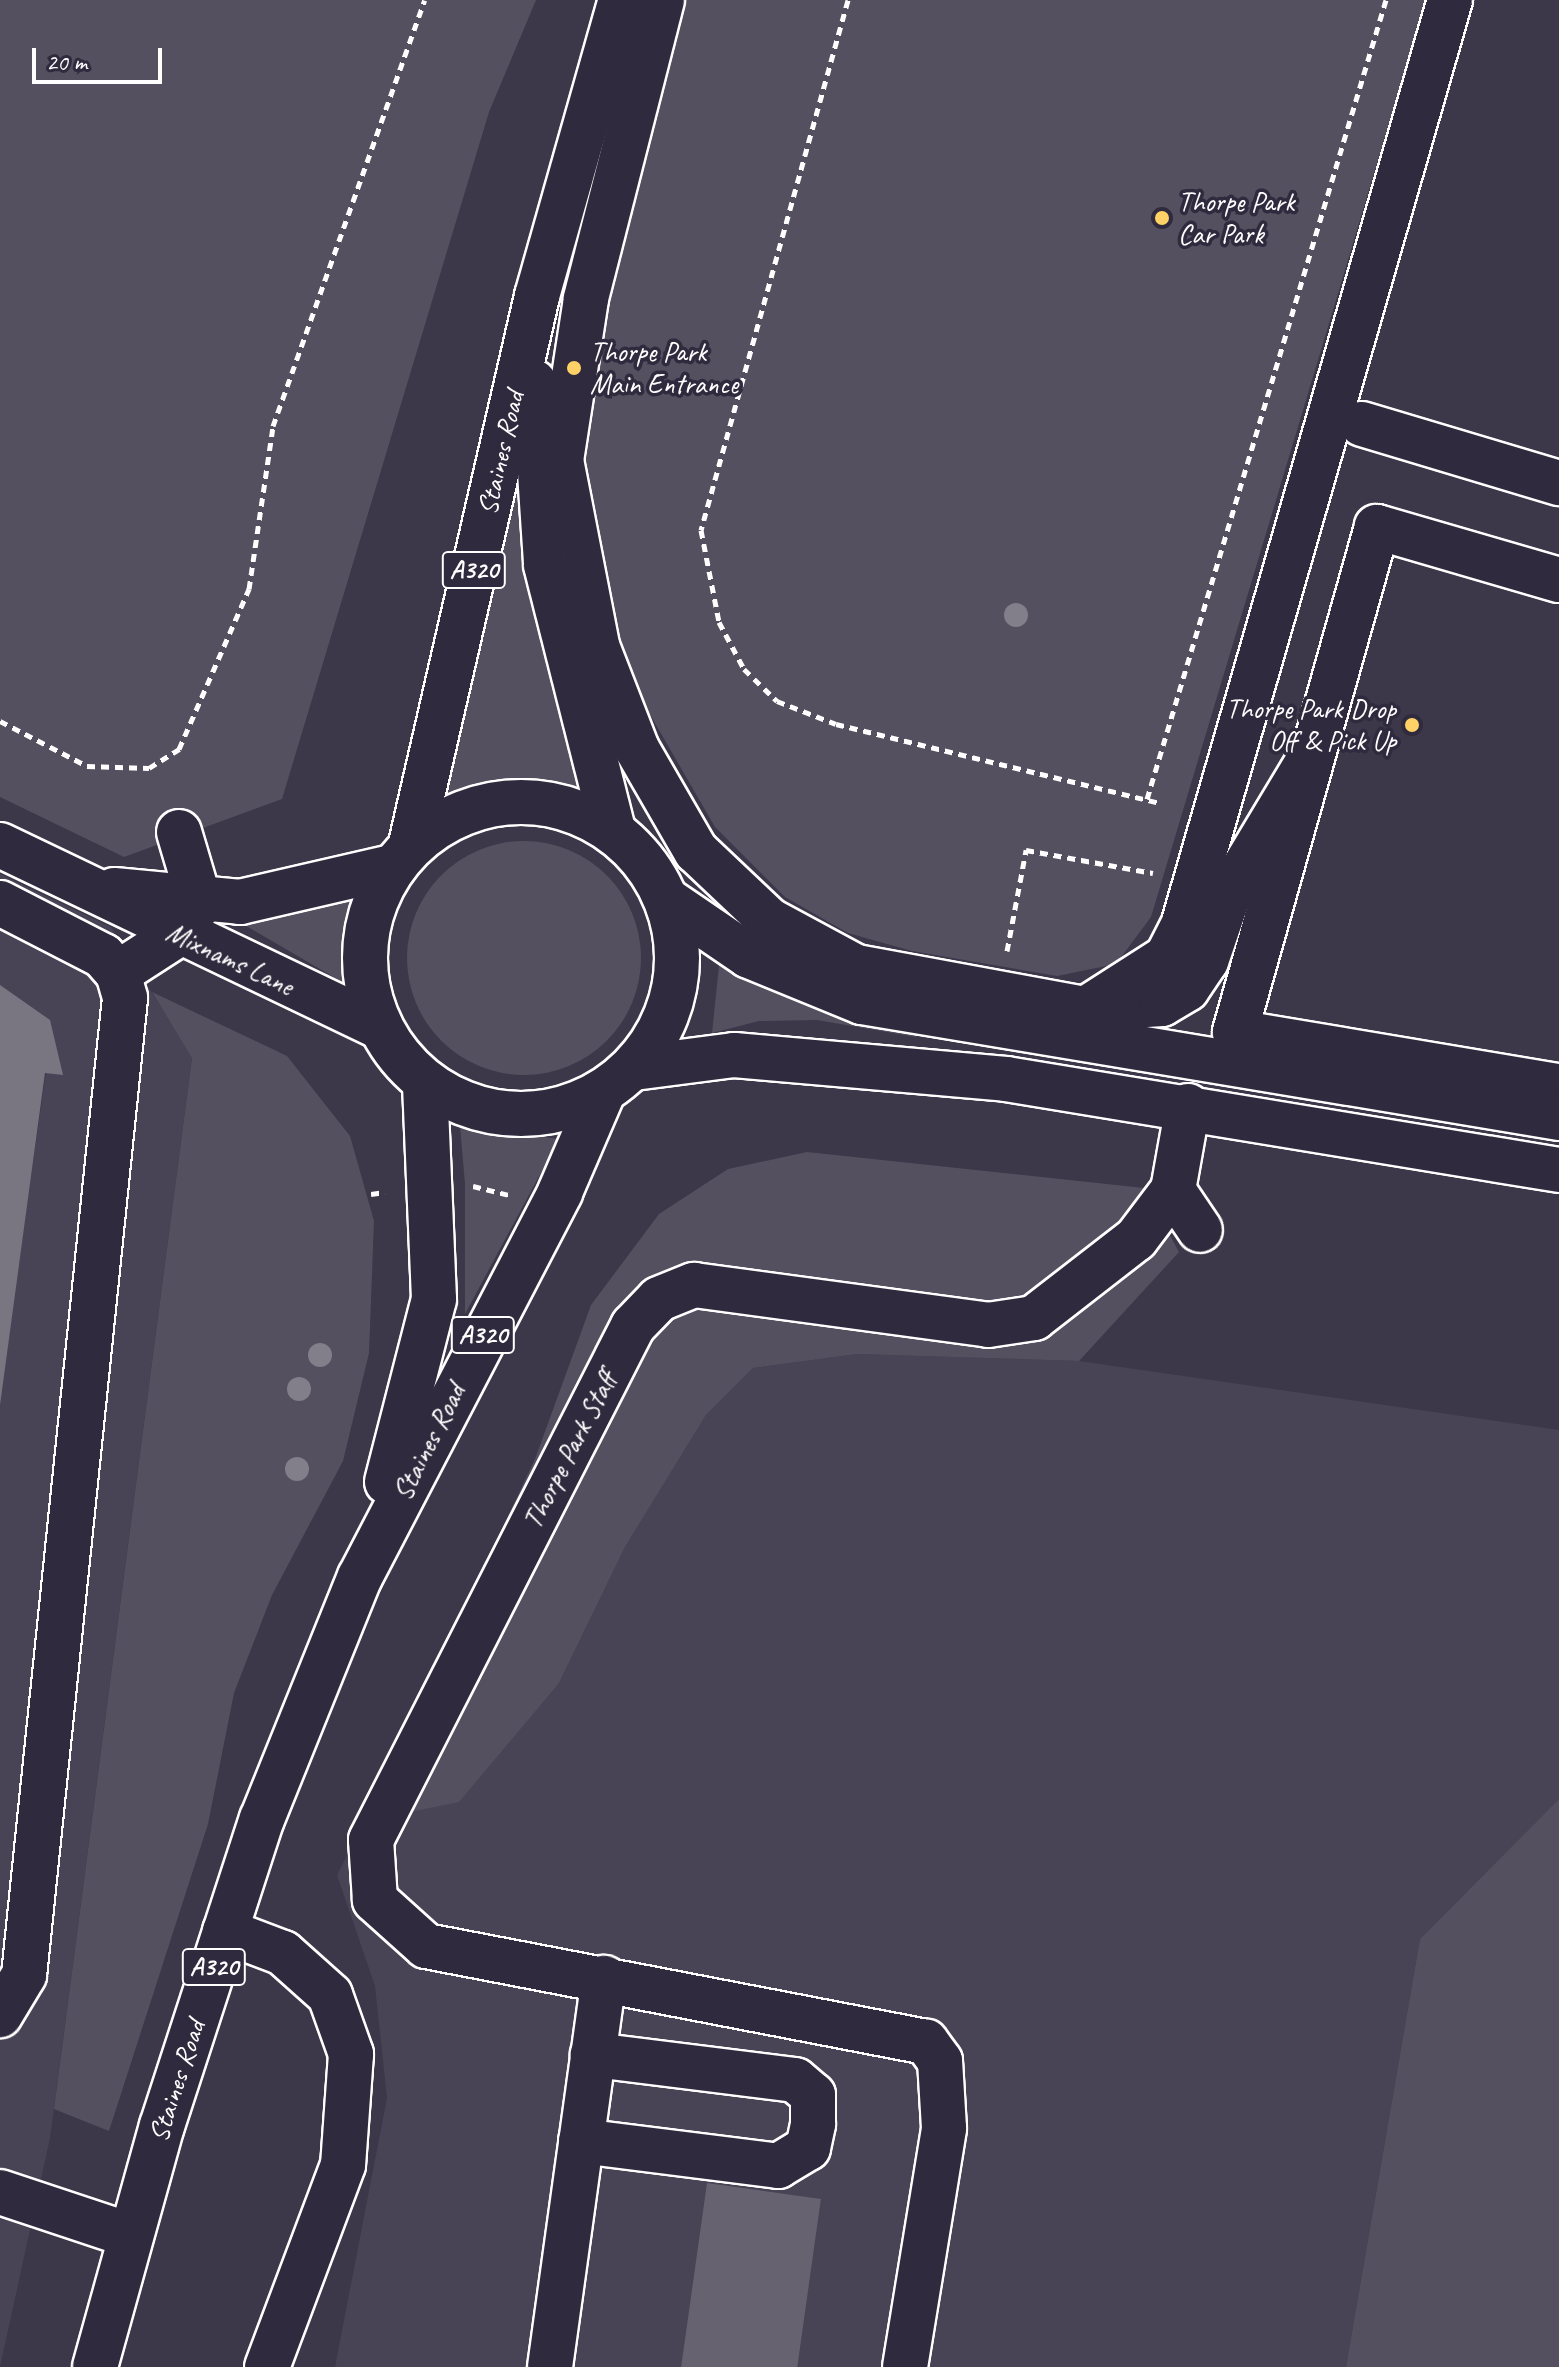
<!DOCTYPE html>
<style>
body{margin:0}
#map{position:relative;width:1559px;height:2367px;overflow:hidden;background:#3c3749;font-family:Caveat,sans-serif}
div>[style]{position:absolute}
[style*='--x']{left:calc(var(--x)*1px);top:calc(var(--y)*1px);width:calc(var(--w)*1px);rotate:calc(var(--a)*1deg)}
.built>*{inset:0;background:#494455}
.green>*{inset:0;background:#555060}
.round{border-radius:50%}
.water>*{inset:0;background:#797682}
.building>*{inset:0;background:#666270;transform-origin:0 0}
.path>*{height:5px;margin-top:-2.5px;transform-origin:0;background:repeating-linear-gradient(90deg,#fff 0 8px,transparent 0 14px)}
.roads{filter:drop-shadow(2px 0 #fff) drop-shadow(-2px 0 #fff) drop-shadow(0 2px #fff) drop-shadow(0 -2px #fff)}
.minor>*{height:44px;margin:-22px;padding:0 22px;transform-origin:22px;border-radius:22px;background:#2f2a3d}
.major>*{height:44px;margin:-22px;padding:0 22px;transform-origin:22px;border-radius:22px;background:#2f2a3d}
.major>.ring{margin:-22px;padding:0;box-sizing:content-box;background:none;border:44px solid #2f2a3d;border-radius:50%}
.trees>*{width:24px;height:24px;margin:-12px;border-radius:50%;background:#827e8a}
.dots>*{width:22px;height:22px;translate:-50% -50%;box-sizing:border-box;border:4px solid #2f2a3d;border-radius:50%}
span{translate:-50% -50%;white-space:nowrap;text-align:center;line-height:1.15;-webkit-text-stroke:7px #2f2a3d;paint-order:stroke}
.shield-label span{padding:2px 6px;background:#2f2a3d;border:2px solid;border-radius:6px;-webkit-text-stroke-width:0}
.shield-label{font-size:26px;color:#fff;font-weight:700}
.poi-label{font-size:28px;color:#fff}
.left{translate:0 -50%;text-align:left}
.right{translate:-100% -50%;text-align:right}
.street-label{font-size:28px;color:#fff}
.scale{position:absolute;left:32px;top:48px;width:130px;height:36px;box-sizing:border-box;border:4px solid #fff;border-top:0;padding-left:10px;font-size:24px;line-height:28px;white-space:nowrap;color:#fff;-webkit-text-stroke:6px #2f2a3d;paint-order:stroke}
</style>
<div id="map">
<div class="built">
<div style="clip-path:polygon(0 874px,111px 927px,192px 1057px,50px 2138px,0 2367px,0 1392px,46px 1072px,63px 1075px,0 986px)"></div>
<div style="clip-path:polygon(857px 1354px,1079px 1361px,1559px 1430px,1559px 1799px,1420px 1939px,1346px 2367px,335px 2367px,387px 2098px,375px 1986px,337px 1875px,365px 1821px,559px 1683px,625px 1547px,706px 1415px,753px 1368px)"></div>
</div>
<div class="green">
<div style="clip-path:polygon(0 0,536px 0,489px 112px,282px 799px,124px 857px,0 797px)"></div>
<div style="clip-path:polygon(662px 0,1426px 0,1151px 917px,1116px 964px,1057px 976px,912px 951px,848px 933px,785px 897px,715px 827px,611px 647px,579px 554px,586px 299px)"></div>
<div style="clip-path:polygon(514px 471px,579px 790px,483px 785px,440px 802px)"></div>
<div class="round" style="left:407px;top:841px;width:234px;height:234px"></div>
<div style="clip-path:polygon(359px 893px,343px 945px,344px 983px,236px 920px)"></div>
<div style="clip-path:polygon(720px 956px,918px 1027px,916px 1037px,817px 1020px,759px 1021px,712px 1033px)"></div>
<div style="clip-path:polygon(152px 992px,287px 1056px,350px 1136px,374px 1221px,369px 1353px,343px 1461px,272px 1595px,234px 1693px,208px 1824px,109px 2131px,54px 2109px,192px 1058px)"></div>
<div style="clip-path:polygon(460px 1126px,559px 1139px,465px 1314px,465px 1184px)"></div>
<div style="clip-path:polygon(807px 1152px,1144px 1188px,1179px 1252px,1079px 1361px,857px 1354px,753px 1368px,706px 1415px,625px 1547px,559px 1683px,459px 1802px,365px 1821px,535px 1459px,591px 1305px,659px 1214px,728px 1169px)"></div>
<div style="clip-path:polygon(1559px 1799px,1559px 2367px,1346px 2367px,1420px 1939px)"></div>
</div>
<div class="water">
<div style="clip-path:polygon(0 985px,50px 1020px,63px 1075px,45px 1073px,0 1405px)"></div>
</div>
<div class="building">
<div style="left:707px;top:2183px;width:115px;height:186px;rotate:8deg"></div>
</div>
<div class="path">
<div style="--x:848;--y:0;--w:550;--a:105.5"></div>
<div style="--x:701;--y:530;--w:94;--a:78.9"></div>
<div style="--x:719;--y:622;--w:53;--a:62"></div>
<div style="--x:744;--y:669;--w:46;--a:44.1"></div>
<div style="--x:777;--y:701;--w:63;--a:21.3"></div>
<div style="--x:836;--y:724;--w:334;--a:13.7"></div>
<div style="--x:0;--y:721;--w:98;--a:27.3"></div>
<div style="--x:87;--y:766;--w:62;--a:1.8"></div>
<div style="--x:149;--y:768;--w:36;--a:-32"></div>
<div style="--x:179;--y:749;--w:175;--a:-66.4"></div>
<div style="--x:249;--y:589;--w:165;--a:-81.6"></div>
<div style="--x:273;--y:426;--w:452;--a:-70.4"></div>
<div style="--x:1147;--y:799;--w:834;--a:-73.35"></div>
<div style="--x:1007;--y:951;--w:103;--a:-79.3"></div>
<div style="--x:1026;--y:850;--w:129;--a:10.3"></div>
<div style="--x:473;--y:1186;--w:38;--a:14"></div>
<div style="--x:371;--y:1194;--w:14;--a:-8"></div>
</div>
<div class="roads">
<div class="minor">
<div style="--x:662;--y:0;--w:309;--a:104.3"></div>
<div style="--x:586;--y:299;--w:163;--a:98.8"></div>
<div style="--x:561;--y:460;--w:189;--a:79"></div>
<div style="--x:597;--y:646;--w:110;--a:68.8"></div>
<div style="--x:637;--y:749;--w:118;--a:60"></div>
<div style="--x:696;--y:851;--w:100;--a:43.4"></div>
<div style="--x:769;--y:920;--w:99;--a:28.4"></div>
<div style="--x:856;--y:967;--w:232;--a:10.4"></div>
<div style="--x:1084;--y:1009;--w:78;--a:-3.7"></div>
<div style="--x:1162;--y:1004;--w:29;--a:-31"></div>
<div style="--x:1187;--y:989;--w:34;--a:-56"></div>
<div style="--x:1206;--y:961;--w:74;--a:-71.1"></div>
<div style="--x:1230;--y:891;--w:161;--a:-59"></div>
<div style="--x:1362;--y:424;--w:206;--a:16.7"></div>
<div style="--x:1559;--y:580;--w:190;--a:-163.8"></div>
<div style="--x:1377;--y:527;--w:525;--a:105.71"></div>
<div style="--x:1235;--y:1032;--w:328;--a:9.5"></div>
<div style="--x:0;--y:845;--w:421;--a:25.6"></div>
<div style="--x:114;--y:890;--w:127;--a:5.4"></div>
<div style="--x:240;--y:902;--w:156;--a:-13"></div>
<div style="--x:667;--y:900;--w:99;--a:34.3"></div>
<div style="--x:749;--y:956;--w:122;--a:22.2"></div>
<div style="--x:862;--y:1002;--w:707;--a:9.45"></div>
<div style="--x:0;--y:903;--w:116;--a:27.2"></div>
<div style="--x:103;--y:956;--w:23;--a:49"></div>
<div style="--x:118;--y:973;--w:26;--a:74"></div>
<div style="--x:125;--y:998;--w:982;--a:95.9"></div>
<div style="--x:24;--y:1975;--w:47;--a:121"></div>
<div style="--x:118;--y:973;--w:70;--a:-32.8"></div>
<div style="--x:177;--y:935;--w:39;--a:-54"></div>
<div style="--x:200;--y:903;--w:74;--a:-106.5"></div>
<div style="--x:1092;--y:1005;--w:89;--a:-32.6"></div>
<div style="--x:1167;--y:957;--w:35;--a:-63"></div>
<div style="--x:1183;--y:926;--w:964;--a:-73.92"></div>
<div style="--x:634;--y:1068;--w:101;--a:-7.4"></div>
<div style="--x:734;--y:1055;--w:273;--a:5"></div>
<div style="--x:1006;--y:1079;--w:560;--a:9.34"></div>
<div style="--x:1188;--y:1106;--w:85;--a:100.1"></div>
<div style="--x:1173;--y:1190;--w:48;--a:56"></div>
<div style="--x:225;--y:1931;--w:62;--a:20.8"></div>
<div style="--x:283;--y:1953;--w:63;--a:41.8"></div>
<div style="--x:330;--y:1995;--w:63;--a:70.4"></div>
<div style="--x:351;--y:2054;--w:111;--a:94.1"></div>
<div style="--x:343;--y:2165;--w:216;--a:110.6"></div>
<div style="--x:581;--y:2141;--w:199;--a:7.2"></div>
<div style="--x:778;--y:2166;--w:35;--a:-31"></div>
<div style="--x:808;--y:2148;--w:25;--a:-78"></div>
<div style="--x:813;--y:2124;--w:29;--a:-90"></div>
<div style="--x:813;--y:2095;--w:23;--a:-140"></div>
<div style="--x:795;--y:2080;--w:204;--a:-172.9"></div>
<div style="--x:0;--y:2192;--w:136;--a:18.4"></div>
<div style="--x:550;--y:2367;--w:393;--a:-82.1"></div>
<div style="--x:905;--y:2367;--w:242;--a:-80.7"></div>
<div style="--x:944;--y:2128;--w:67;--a:-93.4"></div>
<div style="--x:940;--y:2061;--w:24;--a:-126"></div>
<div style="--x:926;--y:2042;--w:509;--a:-169.13"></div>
<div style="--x:426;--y:1946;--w:69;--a:-138"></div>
<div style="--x:375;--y:1900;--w:60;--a:-93.8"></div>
<div style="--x:371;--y:1840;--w:577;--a:-62.99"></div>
<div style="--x:633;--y:1326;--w:37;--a:-46"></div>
<div style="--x:659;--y:1299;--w:38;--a:-22"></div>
<div style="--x:694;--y:1285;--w:297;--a:7.7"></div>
<div style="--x:988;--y:1325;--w:47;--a:-8.7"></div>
<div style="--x:1034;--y:1318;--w:129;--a:-37.8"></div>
<div style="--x:1136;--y:1239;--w:61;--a:-52.9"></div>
</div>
<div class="major">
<div style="--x:534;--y:382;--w:183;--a:86.2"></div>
<div style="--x:546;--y:565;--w:273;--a:75.8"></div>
<div class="ring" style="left:365px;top:802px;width:268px;height:268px"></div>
<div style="--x:411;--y:844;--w:562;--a:-77.05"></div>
<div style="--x:537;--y:296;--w:308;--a:-74.2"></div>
<div style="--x:387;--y:1482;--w:189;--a:-75.6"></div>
<div style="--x:434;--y:1299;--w:217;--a:-92.4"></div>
<div style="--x:95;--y:2367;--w:250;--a:-74.5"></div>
<div style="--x:162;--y:2126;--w:323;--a:-72"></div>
<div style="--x:262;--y:1819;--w:261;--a:-68"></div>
<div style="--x:360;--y:1577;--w:434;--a:-62.5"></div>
<div style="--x:560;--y:1192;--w:109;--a:-66.7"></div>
</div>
</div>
<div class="trees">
<div style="left:1016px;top:615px"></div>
<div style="left:320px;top:1355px"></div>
<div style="left:299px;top:1389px"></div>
<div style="left:297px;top:1469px"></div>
</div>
<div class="dots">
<div style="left:1162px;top:218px;background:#ffd166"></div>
<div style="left:574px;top:368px;background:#ffd166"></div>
<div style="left:1412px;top:725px;background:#ffd166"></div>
</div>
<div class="shield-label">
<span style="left:474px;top:570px">A320</span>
<span style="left:483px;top:1335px">A320</span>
<span style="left:214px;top:1967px">A320</span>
</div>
<div class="poi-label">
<span class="left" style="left:1178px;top:218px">Thorpe Park<br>Car Park</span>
<span class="left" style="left:590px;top:368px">Thorpe Park<br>Main Entrance</span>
<span class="right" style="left:1396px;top:725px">Thorpe Park Drop<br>Off &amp; Pick Up</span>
</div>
<div class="street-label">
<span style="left:501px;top:453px;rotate:-77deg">Staines Road</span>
<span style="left:230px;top:959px;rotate:25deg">Mixnams Lane</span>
<span style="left:429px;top:1442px;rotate:-63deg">Staines Road</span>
<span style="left:570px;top:1450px;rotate:-63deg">Thorpe Park Staff</span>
<span style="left:177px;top:2081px;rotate:-72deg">Staines Road</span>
</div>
<div class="scale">20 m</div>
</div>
